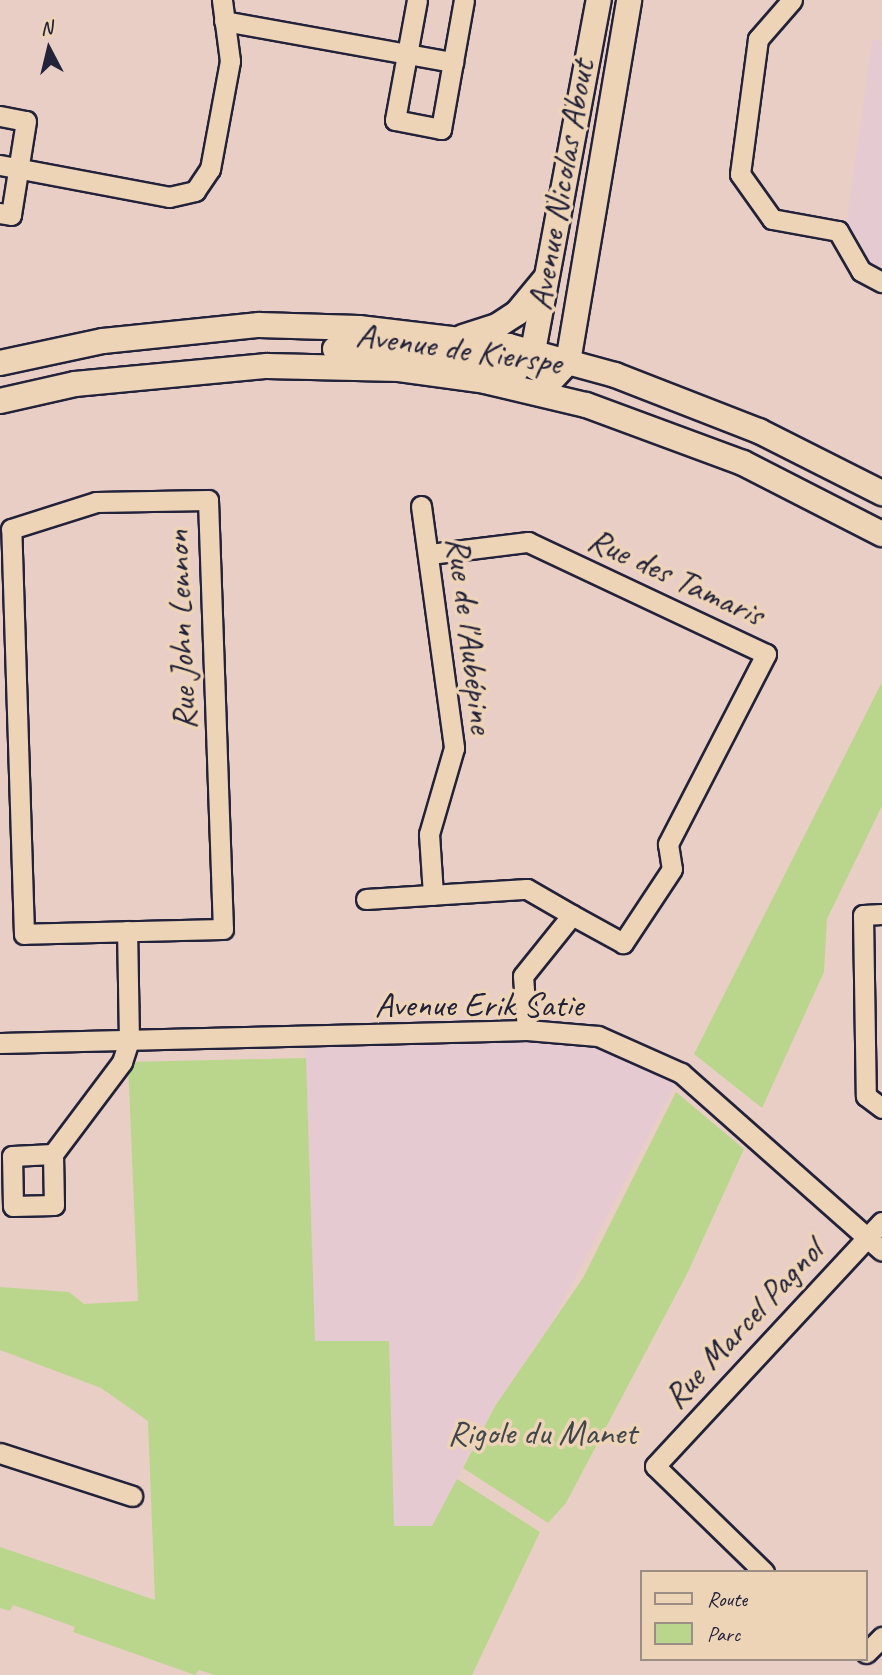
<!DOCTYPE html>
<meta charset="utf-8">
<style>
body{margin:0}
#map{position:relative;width:882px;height:1675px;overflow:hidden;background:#e9cec6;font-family:Caveat,sans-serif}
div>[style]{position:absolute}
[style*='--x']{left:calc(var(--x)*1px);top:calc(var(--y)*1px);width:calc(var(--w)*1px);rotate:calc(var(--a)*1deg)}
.built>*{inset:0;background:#e6cad1}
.green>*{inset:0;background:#bad68d}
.roads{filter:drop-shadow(2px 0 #22223b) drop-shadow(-2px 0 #22223b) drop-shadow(0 2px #22223b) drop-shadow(0 -2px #22223b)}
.minor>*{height:19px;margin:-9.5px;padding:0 9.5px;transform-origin:9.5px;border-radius:9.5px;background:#eed4b6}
.major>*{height:24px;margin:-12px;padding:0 12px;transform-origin:12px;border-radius:12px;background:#eed4b6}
span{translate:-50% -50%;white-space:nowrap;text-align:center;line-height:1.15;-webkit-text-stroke:7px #eed4b6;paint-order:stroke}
.street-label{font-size:35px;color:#22223b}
.park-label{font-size:35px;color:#40464b}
.legend{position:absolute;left:640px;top:1570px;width:228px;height:91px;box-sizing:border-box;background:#eed4b6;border:2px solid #9c8d85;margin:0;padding:9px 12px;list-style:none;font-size:21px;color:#22223b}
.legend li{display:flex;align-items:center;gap:14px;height:35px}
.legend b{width:35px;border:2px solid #9c8d85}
.north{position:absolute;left:14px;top:14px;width:70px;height:70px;-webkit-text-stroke:5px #eed4b6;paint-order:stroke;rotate:353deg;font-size:19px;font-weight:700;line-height:28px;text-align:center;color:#22223b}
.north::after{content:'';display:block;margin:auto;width:24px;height:32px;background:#22223b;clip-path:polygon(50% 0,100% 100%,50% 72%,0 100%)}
</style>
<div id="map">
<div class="built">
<div style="clip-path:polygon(872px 40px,882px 41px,882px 268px,868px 261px,859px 238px,846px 226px)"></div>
<div style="clip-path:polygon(305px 1036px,598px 1036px,681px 1073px,553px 1320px,494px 1406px,432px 1526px,394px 1527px,315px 1342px)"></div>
</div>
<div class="green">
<div style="clip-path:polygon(882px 682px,882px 806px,827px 919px,824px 972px,762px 1108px,694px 1054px)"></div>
<div style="clip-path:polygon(306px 1058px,315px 1341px,389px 1341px,394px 1526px,432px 1526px,457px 1479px,540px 1532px,472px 1675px,214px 1675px,199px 1670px,195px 1675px,73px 1632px,75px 1627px,13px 1605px,10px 1611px,0 1608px,0 1547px,155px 1600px,148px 1421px,101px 1388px,0 1350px,0 1287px,69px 1292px,84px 1304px,138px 1301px,128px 1062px)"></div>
<div style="clip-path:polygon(676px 1092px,744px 1149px,688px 1272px,566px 1503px,548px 1523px,463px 1468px,495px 1406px,583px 1278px)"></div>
</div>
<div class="roads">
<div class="minor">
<div style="--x:417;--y:0;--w:122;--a:100.4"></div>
<div style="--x:395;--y:120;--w:47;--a:11.1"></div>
<div style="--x:441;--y:129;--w:131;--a:-79.9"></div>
<div style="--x:792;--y:0;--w:52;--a:131.1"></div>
<div style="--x:758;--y:39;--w:136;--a:97.6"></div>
<div style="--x:740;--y:174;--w:55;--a:54.6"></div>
<div style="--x:772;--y:219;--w:67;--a:10.3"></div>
<div style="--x:838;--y:231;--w:46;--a:60.1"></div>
<div style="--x:861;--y:271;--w:24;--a:28"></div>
<div style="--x:224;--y:21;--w:233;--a:10.2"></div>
<div style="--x:0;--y:116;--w:26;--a:11"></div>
<div style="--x:26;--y:121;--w:95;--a:99.1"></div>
<div style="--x:11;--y:215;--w:11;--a:-170"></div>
<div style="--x:0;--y:165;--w:172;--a:10.7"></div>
<div style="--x:169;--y:197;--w:27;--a:-13"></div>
<div style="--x:195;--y:191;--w:27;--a:-56"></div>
<div style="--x:210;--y:169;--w:110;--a:-79.5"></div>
<div style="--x:230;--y:61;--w:62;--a:-97.5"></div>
<div style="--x:208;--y:500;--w:429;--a:88"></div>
<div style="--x:223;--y:929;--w:199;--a:178.6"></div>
<div style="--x:24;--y:934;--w:405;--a:-91.8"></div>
<div style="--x:11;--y:529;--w:89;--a:-17.6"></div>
<div style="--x:96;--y:502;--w:112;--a:-1"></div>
<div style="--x:421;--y:506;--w:244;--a:82.2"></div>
<div style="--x:454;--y:748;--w:90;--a:106.2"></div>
<div style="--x:429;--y:834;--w:61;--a:86.2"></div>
<div style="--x:430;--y:554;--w:99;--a:-7"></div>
<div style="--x:528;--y:542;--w:263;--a:25.2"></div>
<div style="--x:766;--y:654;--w:214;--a:117.3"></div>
<div style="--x:668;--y:844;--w:25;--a:81"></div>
<div style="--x:672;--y:869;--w:89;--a:123.5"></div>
<div style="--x:623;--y:943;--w:58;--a:-151.2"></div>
<div style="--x:572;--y:915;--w:78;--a:128.8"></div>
<div style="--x:523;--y:976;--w:54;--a:85.8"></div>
<div style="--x:366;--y:899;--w:161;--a:-3.6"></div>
<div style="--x:527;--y:889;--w:52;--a:30"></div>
<div style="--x:882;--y:914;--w:19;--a:177"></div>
<div style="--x:863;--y:915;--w:181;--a:89.1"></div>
<div style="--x:866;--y:1096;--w:20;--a:37"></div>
<div style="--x:0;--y:1043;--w:527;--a:-1.41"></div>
<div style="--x:527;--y:1030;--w:71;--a:4.8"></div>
<div style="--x:598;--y:1036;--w:91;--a:24"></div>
<div style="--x:681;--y:1073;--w:268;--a:41.5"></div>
<div style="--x:53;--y:1154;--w:51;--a:88.9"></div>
<div style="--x:54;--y:1205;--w:41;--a:178.6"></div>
<div style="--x:13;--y:1206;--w:50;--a:-91.1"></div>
<div style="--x:12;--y:1156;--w:41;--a:-2.8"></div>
<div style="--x:53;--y:1154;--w:115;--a:-53.1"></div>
<div style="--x:122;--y:1062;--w:22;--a:-72"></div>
<div style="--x:129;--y:1041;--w:110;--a:-91"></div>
<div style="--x:0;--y:1453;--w:139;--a:18"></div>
<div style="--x:764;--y:1572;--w:152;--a:-135.8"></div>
<div style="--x:655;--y:1466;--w:333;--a:-47.1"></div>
<div style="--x:866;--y:1653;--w:23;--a:-45"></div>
</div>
<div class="major">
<div style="--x:463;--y:337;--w:36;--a:-18"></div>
<div style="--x:497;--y:326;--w:24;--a:-33"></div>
<div style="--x:517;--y:313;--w:44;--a:-50.5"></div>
<div style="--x:335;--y:349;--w:102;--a:3.4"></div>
<div style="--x:437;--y:355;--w:81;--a:10.6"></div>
<div style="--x:0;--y:363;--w:105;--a:-12.1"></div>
<div style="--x:103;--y:341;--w:157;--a:-5.9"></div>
<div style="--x:259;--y:325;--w:100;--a:1.7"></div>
<div style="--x:359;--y:328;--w:151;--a:6.8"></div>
<div style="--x:509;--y:346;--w:110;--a:15.3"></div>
<div style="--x:615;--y:375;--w:155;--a:21.3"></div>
<div style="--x:759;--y:431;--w:138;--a:26.8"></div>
<div style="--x:536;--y:368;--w:17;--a:-100"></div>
<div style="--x:533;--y:351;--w:357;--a:-79.4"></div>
<div style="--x:540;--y:392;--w:41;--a:-47"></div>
<div style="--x:568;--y:362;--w:367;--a:-80.4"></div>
<div style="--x:0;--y:401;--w:77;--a:-12.8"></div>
<div style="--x:75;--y:384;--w:193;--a:-5.4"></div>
<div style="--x:267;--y:366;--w:132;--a:1.3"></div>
<div style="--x:399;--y:369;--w:87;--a:7.9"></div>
<div style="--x:485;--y:381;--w:104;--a:13.4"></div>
<div style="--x:586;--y:405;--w:167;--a:20.3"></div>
<div style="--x:743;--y:463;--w:156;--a:27.1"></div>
</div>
</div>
<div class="street-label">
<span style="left:561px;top:185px;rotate:-80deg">Avenue Nicolas About</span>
<span style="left:459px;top:349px;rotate:8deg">Avenue de Kierspe</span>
<span style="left:676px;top:577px;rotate:25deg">Rue des Tamaris</span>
<span style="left:181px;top:630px;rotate:-92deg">Rue John Lennon</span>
<span style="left:470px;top:635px;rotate:83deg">Rue de l'Aubépine</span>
<span style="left:479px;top:1005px">Avenue Erik Satie</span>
<span style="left:743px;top:1324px;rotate:-47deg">Rue Marcel Pagnol</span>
</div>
<div class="park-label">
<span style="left:542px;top:1433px">Rigole du Manet</span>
</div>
<ul class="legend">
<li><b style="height:9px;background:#eed4b6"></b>Route</li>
<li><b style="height:19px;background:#bad68d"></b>Parc</li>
</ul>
<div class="north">N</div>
</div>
